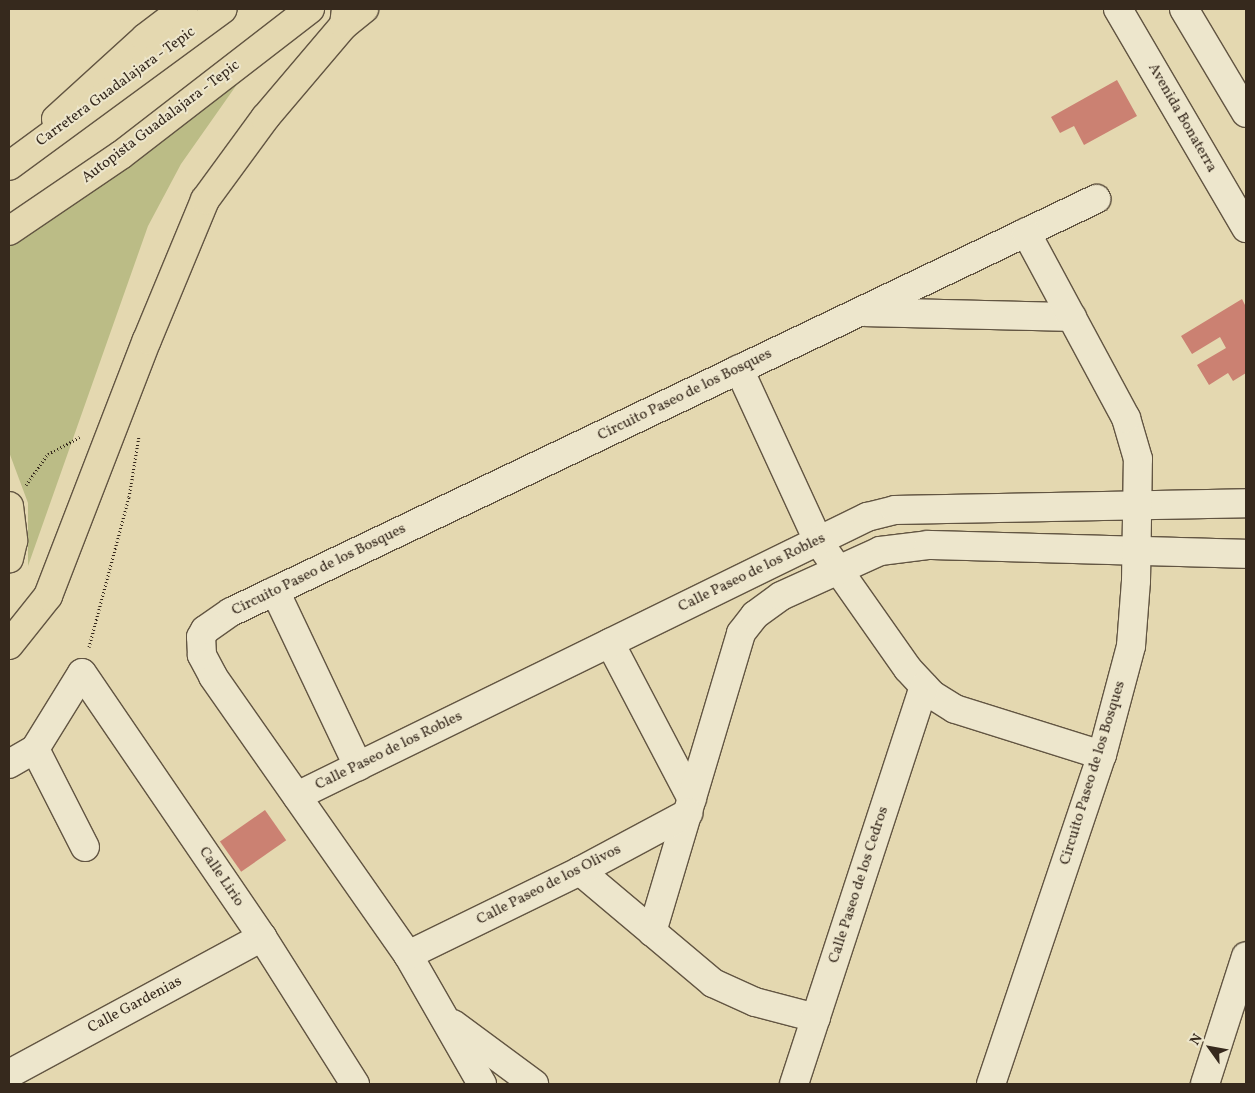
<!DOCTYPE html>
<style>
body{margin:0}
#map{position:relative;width:1255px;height:1093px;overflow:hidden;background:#e4d8b0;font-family:Vollkorn,serif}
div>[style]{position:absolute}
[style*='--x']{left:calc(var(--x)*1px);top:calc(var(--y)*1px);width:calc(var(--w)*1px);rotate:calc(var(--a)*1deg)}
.green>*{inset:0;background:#bbbc86}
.building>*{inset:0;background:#cb8172;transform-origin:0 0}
.path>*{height:3px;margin-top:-1.5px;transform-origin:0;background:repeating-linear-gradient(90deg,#36291d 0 1px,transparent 0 3.5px)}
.roads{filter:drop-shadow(1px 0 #625542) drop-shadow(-1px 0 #625542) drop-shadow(0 1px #625542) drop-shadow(0 -1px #625542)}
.minor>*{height:28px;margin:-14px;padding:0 14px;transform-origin:14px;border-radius:14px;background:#ede6cc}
.major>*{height:28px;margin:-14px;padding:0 14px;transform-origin:14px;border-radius:14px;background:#e4d8b0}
.highway>*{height:28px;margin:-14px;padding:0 14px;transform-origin:14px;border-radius:14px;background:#e4d8b0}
span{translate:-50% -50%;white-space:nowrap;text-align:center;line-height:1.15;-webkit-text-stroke:4px #ede6cc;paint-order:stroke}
.street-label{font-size:15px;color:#36291d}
.frame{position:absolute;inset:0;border:10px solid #36291d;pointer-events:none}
.north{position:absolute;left:1185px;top:1023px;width:50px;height:50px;-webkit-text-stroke:4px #ede6cc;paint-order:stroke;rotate:302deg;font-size:14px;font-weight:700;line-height:20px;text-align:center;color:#36291d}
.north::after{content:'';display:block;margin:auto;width:18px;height:22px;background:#36291d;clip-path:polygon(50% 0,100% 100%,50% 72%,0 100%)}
</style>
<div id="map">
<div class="green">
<div style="clip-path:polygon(252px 63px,181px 164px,148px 226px,28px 566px,28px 503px,9px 452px,9px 246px)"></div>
</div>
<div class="building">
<div style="clip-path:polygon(1117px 80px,1137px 116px,1084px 145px,1074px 126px,1060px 133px,1051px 117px)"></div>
<div style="clip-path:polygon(1242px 299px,1246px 307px,1246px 373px,1233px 381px,1228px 373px,1209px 385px,1197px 365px,1226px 348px,1220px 337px,1192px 354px,1181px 336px)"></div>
<div style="left:265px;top:810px;width:37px;height:55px;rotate:55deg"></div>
</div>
<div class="path">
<div style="--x:26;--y:485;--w:38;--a:-55"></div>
<div style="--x:48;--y:454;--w:36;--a:-28"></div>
<div style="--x:89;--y:647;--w:155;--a:-75.1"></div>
<div style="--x:129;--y:497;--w:62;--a:-80.7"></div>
</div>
<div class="roads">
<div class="minor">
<div style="--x:1118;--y:9;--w:254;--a:59.7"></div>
<div style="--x:1184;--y:9;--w:121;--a:59.2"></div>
<div style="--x:866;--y:312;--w:206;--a:1.4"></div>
<div style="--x:739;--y:369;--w:189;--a:65.3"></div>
<div style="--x:818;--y:541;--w:156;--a:54.9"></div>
<div style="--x:908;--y:669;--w:34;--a:47"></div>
<div style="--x:931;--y:694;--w:28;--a:32"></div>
<div style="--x:955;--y:709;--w:154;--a:17.4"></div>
<div style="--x:275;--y:591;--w:194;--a:64.6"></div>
<div style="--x:610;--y:643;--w:176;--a:62.3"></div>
<div style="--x:35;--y:749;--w:110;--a:63"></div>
<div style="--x:9;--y:764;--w:30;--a:-30"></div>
<div style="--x:35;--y:749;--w:89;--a:-58.3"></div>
<div style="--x:82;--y:673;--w:320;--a:55.7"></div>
<div style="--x:262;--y:937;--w:174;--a:57.7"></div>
<div style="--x:297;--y:796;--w:635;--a:-26.08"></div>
<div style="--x:867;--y:517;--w:29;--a:-14"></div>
<div style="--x:895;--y:510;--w:351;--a:-1.1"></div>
<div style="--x:580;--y:871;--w:174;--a:40.1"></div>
<div style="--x:713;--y:983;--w:46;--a:24.3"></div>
<div style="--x:755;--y:1002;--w:63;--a:14.7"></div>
<div style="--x:652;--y:932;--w:312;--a:-73.4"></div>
<div style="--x:741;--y:633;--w:23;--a:-52"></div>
<div style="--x:755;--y:615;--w:32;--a:-36"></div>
<div style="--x:781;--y:596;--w:109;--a:-24.4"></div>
<div style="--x:880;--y:551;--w:48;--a:-7.1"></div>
<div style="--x:928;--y:545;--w:318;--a:1.6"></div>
<div style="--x:408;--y:955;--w:191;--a:-26"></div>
<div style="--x:580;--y:871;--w:123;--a:-28.2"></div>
<div style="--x:453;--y:1024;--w:101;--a:36.5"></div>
<div style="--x:9;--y:1074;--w:288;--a:-28.4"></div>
<div style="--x:482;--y:1084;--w:149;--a:-119.8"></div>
<div style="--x:408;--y:955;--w:340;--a:-125"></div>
<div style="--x:213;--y:676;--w:24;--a:-118"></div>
<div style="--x:202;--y:655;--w:18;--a:-93"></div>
<div style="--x:201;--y:637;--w:8;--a:-60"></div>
<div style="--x:205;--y:630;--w:32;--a:-35"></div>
<div style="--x:231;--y:612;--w:959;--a:-25.52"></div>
<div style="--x:794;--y:1084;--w:418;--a:-71.9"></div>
<div style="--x:991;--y:1084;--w:347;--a:-71.4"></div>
<div style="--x:1102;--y:755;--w:113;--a:-75.1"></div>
<div style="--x:1131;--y:646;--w:65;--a:-85.6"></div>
<div style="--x:1136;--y:581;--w:122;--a:-89.1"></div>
<div style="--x:1138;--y:459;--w:43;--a:-106.3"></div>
<div style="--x:1126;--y:418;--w:211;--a:-118.3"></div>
<div style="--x:1205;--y:1084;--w:134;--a:-72.2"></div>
</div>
<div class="major">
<div style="--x:344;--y:25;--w:26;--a:-39"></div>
<div style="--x:56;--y:119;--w:120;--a:-42.3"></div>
<div style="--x:145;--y:38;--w:48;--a:-37.3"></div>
</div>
<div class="highway">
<div style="--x:9;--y:166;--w:265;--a:-36.3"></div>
<div style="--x:9;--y:231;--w:135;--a:-34.2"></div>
<div style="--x:121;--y:155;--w:239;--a:-37.7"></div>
<div style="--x:9;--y:506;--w:35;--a:83"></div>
<div style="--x:13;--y:541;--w:18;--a:103"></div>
<div style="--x:9;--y:645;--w:63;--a:-51.5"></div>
<div style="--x:48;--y:596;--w:274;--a:-68.9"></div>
<div style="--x:147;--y:340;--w:152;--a:-67.5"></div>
<div style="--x:205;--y:200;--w:102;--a:-53.8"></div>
<div style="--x:265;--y:118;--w:122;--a:-49.7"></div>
<div style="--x:344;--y:25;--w:16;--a:-83"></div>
</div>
</div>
<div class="street-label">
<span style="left:116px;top:87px;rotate:-36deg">Carretera Guadalajara - Tepic</span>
<span style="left:1182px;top:118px;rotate:60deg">Avenida Bonaterra</span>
<span style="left:161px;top:122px;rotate:-37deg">Autopista Guadalajara - Tepic</span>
<span style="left:685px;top:395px;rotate:-26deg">Circuito Paseo de los Bosques</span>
<span style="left:319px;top:570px;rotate:-26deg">Circuito Paseo de los Bosques</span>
<span style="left:752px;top:573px;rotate:-26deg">Calle Paseo de los Robles</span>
<span style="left:389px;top:751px;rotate:-26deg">Calle Paseo de los Robles</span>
<span style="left:1093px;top:773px;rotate:-73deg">Circuito Paseo de los Bosques</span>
<span style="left:221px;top:877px;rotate:56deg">Calle Lirio</span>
<span style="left:549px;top:885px;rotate:-27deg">Calle Paseo de los Olivos</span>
<span style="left:859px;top:885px;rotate:-72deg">Calle Paseo de los Cedros</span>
<span style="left:135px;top:1005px;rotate:-28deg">Calle Gardenias</span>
</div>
<div class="frame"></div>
<div class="north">N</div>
</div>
